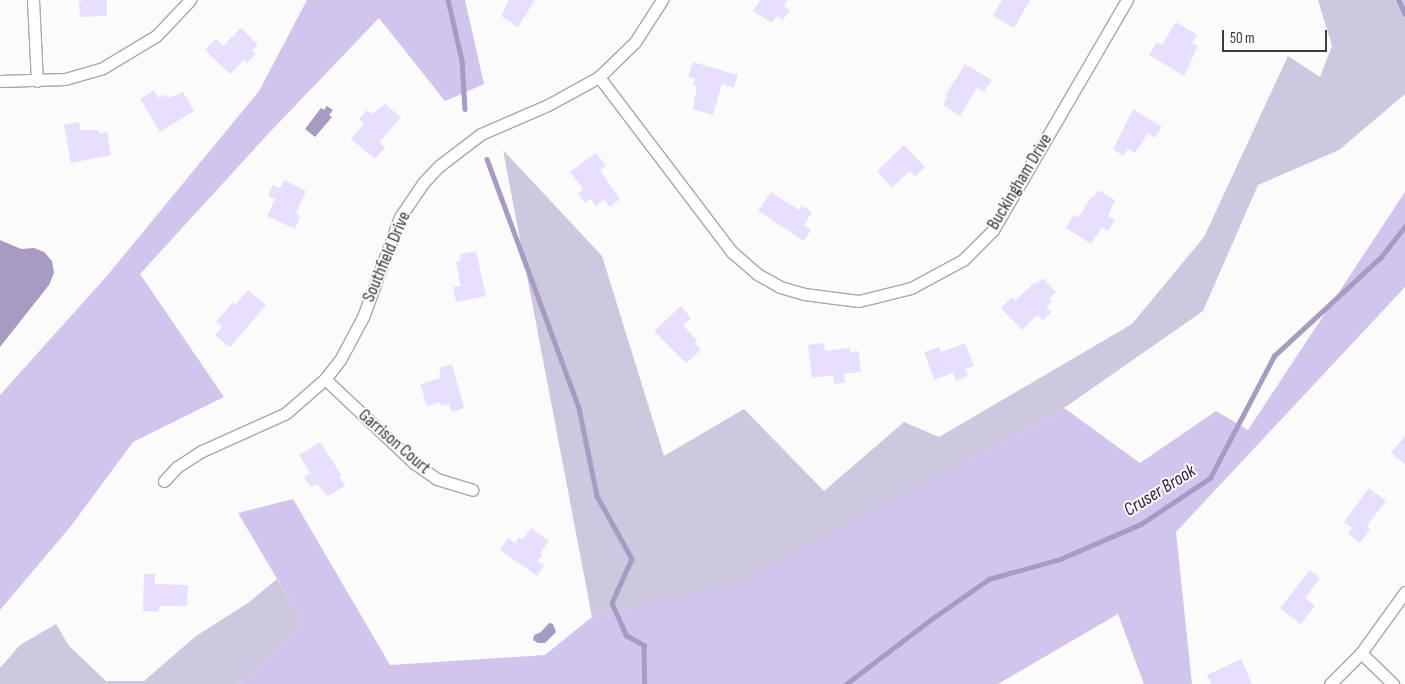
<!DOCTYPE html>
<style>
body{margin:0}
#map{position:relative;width:1405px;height:684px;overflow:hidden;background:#fbfbfb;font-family:"Sofia Sans Condensed",sans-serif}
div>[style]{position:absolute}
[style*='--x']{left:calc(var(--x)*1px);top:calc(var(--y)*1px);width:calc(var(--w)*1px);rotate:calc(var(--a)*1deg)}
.green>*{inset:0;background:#cec7e0}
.forest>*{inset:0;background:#d1c5ed}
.water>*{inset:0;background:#a79bc1}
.stream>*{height:4.5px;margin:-2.25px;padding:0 2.25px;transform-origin:2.25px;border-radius:2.25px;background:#a79bc1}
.building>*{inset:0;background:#e8dfff}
.roads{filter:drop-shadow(1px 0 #aaa4bb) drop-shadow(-1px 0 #aaa4bb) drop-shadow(0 1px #aaa4bb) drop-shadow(0 -1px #aaa4bb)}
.street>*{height:11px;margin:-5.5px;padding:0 5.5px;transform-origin:5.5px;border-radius:5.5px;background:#fff}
span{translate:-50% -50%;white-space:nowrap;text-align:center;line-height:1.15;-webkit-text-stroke:4px #fbfbfb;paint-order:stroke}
.street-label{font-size:18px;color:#3c3a43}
.water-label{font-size:19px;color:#2f1d4d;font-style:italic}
.scale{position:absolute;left:1222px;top:30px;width:105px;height:22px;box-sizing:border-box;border:2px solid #3c3a43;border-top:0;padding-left:6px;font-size:15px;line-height:18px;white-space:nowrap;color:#3c3a43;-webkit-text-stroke:4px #fbfbfb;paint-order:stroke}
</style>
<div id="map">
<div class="green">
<div style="clip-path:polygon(1318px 0,1405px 0,1405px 94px,1339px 150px,1258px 185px,1203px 311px,1064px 408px,739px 584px,592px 617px,503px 150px,602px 256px,664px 456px,744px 409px,824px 491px,904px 422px,939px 437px,1132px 324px,1204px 237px,1288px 56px,1320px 77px,1332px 46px)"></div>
<div style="clip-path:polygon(277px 579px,304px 624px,238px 684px,0 684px,0 668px,20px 645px,56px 624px,69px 646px,106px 681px,144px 681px,196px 636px,248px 603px)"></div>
</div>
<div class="forest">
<div style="clip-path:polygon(307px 0,465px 0,484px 84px,445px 101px,379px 18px,268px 134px,140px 274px,224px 397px,133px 442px,71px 526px,0 610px,0 395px,106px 277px,259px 91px)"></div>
<div style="clip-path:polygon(1405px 192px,1405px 287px,1176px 532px,1192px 684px,1144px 684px,1118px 614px,998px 684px,238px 684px,304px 624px,238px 513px,293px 499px,390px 665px,545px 655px,592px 617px,739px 583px,1064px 408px,1140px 463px,1216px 411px,1248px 430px)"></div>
</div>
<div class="water">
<div style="clip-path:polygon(327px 106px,333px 110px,329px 115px,332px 117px,315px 137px,305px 129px,321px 108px,324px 110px)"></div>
<div style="clip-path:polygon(0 240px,21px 249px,34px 248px,44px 252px,52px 261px,54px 273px,49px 285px,0 347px)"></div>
<div style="clip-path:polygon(549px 623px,553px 624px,556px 632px,545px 643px,538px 643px,533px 640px,534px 635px,541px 632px)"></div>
</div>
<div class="stream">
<div style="--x:448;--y:0;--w:62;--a:76.9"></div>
<div style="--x:462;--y:60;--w:49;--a:86.5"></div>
<div style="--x:1399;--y:0;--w:15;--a:67"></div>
<div style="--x:487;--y:159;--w:265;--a:69.7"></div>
<div style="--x:579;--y:408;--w:90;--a:78.4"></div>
<div style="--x:597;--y:496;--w:72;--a:60.9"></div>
<div style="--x:632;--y:559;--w:48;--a:114.4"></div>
<div style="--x:612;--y:603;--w:35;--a:66"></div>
<div style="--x:626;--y:635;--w:21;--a:29"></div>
<div style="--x:644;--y:645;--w:39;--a:89"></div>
<div style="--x:846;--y:684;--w:109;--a:-37.2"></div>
<div style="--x:933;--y:618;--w:68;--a:-34.9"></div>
<div style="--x:989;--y:579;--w:74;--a:-15.7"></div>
<div style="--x:1060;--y:559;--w:88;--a:-23.4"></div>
<div style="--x:1141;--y:524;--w:83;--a:-33.7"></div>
<div style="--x:1210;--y:478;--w:138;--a:-62.3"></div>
<div style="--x:1274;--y:356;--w:146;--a:-42.8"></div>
<div style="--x:1381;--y:257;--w:39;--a:-52"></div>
</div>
<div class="building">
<div style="clip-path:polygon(83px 0,107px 0,107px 16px,80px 17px,79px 2px)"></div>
<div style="clip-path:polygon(509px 0,535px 0,518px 27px,501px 16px)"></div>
<div style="clip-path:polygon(760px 0,788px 0,784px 6px,790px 10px,783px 20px,777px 16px,772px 23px,753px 11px)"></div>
<div style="clip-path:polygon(1002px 0,1030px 0,1014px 28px,993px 16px)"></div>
<div style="clip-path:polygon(1176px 22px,1197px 35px,1192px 43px,1198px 46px,1184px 76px,1149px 55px,1157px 42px,1162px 45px)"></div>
<div style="clip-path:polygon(241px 28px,258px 45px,252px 51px,256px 54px,247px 63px,244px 60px,230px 74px,205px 50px,216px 39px,223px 46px)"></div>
<div style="clip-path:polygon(693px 62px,738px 75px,734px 88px,722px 84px,713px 115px,693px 109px,697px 86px,693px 85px,695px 79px,688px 77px)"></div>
<div style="clip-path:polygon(965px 64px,992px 80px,984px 92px,977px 88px,960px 116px,943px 105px,947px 97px,945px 96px)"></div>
<div style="clip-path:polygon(154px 90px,159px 98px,166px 94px,168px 98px,183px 92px,194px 111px,160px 132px,140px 99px)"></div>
<div style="clip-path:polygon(385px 104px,401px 117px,379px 142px,385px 147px,375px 159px,351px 139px,364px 124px,359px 119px,367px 110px,371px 114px)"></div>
<div style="clip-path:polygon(1133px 109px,1162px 127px,1155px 138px,1148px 133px,1135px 153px,1128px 149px,1123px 156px,1113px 149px)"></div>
<div style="clip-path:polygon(79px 122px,80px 130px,98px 130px,99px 134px,107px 132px,111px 155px,71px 163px,64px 125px)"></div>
<div style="clip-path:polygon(904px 145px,925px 167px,915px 177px,910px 171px,892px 188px,877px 171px)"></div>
<div style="clip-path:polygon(596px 153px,606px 166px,600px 170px,620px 199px,610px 207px,604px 199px,596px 206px,591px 199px,585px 203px,578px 194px,583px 189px,570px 172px)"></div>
<div style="clip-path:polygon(284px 180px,306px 191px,296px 214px,301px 216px,295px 229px,267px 216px,275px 199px,268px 196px,273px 185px,280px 188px)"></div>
<div style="clip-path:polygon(1098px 190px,1115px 200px,1108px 216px,1115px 220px,1108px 231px,1102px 227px,1091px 244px,1066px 228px,1073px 215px,1078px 218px,1092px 196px,1094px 197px)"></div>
<div style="clip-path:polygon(771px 192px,799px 210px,802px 206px,812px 212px,804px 225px,811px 230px,804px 241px,758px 211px)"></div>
<div style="clip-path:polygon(476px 251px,486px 296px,456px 302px,453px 287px,461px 286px,456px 262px,461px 261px,460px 254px)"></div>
<div style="clip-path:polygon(1043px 278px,1056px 292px,1049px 298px,1052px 301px,1046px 307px,1051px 312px,1043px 320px,1037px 315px,1022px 330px,1001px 308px,1012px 297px,1015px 301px,1034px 283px,1036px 284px)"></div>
<div style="clip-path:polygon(248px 290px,266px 305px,230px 347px,215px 335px,222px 327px,216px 322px,233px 302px,236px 304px)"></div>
<div style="clip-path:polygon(681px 306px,691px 318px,683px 325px,697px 341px,695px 343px,701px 350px,686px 363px,654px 331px)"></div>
<div style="clip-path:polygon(824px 343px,825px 351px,850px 348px,850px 352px,859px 351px,861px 372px,844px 374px,845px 382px,834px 384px,833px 375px,812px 378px,808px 345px)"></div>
<div style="clip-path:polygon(965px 343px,974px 366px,965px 369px,968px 376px,956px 381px,953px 373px,934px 380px,924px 352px,939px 347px,941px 352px)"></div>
<div style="clip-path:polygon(452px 364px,464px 408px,451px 412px,449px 404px,441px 406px,440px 402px,427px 406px,420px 384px,441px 378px,439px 368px)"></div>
<div style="clip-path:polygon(1405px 436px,1405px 464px,1391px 453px)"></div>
<div style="clip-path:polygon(320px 442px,342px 476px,339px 477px,345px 486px,328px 496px,317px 484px,311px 487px,304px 477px,310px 473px,299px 455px)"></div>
<div style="clip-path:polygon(1369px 488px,1386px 501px,1367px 526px,1370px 529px,1360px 543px,1348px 534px,1352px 528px,1344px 522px)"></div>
<div style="clip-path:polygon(531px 528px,549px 541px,540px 553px,542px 555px,538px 561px,544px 565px,537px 576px,500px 550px,508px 538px,515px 543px,519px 537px,523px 539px)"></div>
<div style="clip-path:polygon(1310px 570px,1320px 578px,1305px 598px,1315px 606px,1301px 624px,1280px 608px)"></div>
<div style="clip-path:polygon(144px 574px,155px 574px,155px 584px,188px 585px,187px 606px,159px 606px,159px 612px,143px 611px)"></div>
<div style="clip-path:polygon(1241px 659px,1252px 684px,1211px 684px,1207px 675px)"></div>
</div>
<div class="roads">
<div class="street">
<div style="--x:33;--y:0;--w:81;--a:87.2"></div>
<div style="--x:599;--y:77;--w:220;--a:52.8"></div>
<div style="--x:732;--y:252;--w:33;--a:41"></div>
<div style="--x:757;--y:274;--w:26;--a:29"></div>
<div style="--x:780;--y:287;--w:25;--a:16"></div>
<div style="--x:804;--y:294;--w:55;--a:7.3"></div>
<div style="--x:859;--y:301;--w:54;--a:-14"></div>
<div style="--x:911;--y:288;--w:59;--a:-28.3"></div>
<div style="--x:963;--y:260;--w:42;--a:-45"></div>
<div style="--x:993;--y:230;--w:266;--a:-59.8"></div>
<div style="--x:0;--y:81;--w:65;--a:-1.8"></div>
<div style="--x:65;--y:79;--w:37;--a:-16"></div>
<div style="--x:101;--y:69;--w:64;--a:-31"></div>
<div style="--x:156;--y:36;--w:50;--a:-46.6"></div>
<div style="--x:325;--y:379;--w:122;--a:43.3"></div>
<div style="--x:414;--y:463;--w:28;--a:35"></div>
<div style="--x:437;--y:479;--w:37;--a:17"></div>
<div style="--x:164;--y:481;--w:19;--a:-47"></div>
<div style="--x:177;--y:467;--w:30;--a:-33"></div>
<div style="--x:202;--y:451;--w:92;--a:-24.3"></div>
<div style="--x:286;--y:413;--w:52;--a:-41.1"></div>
<div style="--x:325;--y:379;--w:24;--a:-52"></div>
<div style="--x:340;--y:360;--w:49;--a:-61.9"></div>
<div style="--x:363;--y:317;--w:107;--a:-69.7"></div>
<div style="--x:400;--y:217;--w:41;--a:-55.9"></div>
<div style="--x:423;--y:183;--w:23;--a:-47"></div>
<div style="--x:439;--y:166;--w:53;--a:-37.3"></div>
<div style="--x:481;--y:134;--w:73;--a:-23.4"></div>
<div style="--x:548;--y:105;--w:58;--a:-28.8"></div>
<div style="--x:599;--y:77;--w:50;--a:-44.2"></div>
<div style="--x:635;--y:42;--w:50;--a:-57.3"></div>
<div style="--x:1361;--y:653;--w:45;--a:44.1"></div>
<div style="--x:1330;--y:684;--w:44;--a:-45"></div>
<div style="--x:1361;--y:653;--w:75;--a:-54.2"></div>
</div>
</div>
<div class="street-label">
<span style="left:1020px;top:182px;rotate:-59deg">Buckingham Drive</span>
<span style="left:387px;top:257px;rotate:-67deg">Southfield Drive</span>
<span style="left:394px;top:442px;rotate:41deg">Garrison Court</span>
</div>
<div class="water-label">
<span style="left:1160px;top:491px;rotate:-32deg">Cruser Brook</span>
</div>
<div class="scale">50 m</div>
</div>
